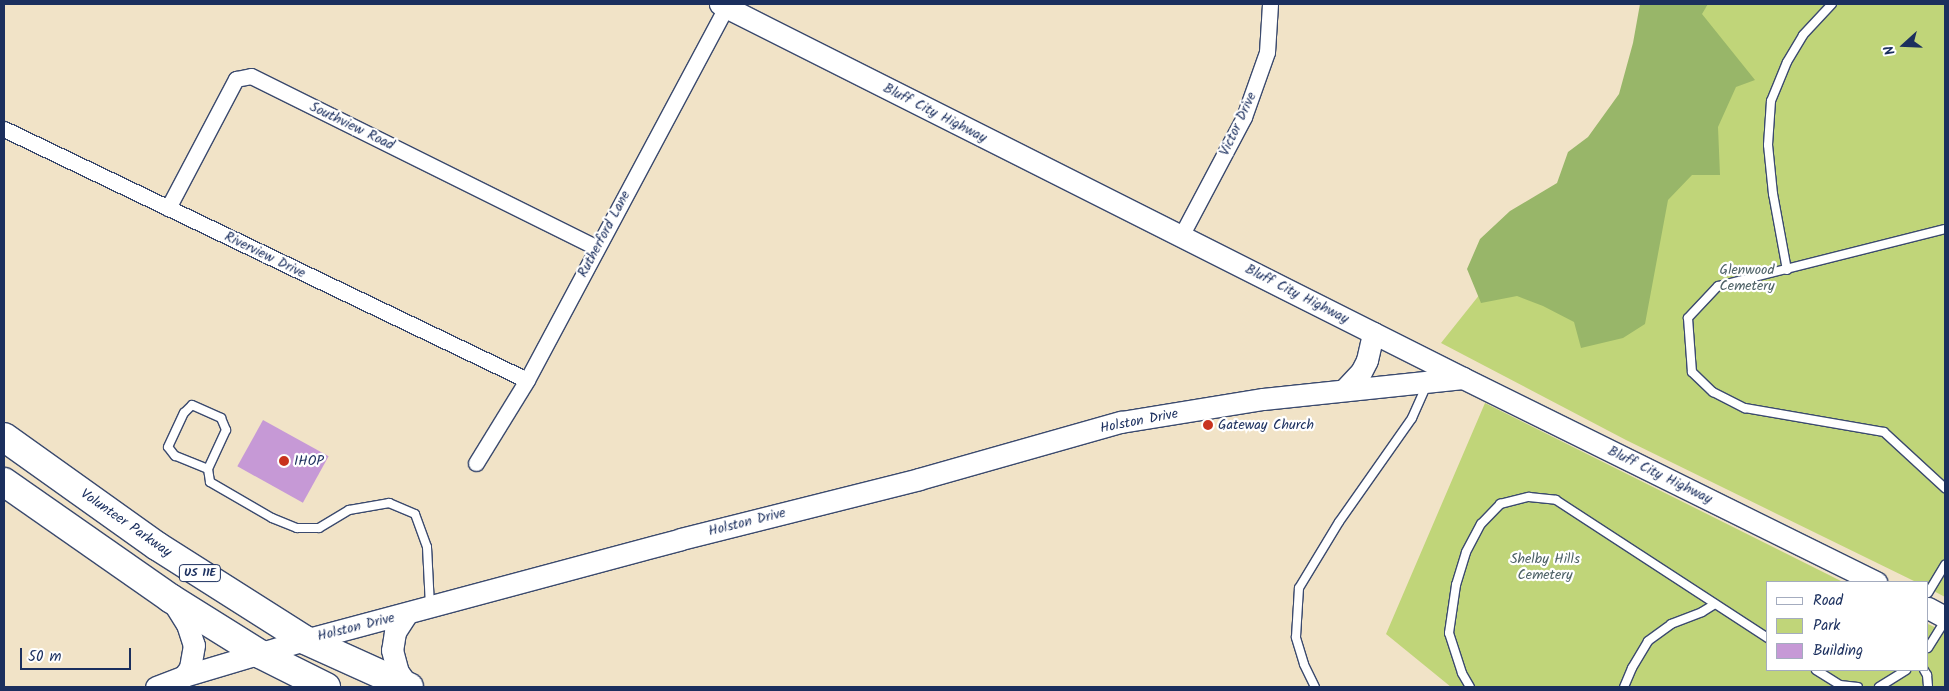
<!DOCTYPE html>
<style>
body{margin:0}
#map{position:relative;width:1949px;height:691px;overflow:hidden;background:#f1e3c7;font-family:Kalam,sans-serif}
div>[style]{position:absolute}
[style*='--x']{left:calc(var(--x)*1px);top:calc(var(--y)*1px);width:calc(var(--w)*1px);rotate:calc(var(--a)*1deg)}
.green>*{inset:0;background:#c0d579}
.forest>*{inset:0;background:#98b669}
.building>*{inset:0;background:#c699d6;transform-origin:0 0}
.roads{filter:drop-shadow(1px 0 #3b4a6e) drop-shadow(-1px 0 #3b4a6e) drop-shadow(0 1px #3b4a6e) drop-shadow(0 -1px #3b4a6e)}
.lane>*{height:8px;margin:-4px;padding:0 4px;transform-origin:4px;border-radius:4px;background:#fff}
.street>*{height:15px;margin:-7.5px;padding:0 7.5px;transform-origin:7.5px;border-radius:7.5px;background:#fff}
.secondary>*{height:21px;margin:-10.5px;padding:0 10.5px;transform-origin:10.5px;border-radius:10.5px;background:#fff}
.highway>*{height:28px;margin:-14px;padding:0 14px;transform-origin:14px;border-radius:14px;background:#fff}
.dots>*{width:14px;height:14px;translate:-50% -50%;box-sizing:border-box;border:2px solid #fff;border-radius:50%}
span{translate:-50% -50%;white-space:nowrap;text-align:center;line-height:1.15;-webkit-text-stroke:4.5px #fff;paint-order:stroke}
.shield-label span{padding:1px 4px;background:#fff;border:1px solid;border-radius:4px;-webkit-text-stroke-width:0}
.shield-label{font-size:12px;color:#1b2f5e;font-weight:700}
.street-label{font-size:14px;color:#1b2f5e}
.park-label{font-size:14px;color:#4d6166}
.poi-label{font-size:14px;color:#1b2f5e}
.left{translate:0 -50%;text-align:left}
.frame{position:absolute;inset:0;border:5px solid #1b2f5e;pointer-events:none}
.legend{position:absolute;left:1766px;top:581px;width:162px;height:90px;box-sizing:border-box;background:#fff;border:1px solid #a4acbf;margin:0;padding:6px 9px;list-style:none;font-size:15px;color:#1b2f5e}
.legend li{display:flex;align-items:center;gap:10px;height:25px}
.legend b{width:25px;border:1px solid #a4acbf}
.north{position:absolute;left:1879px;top:20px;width:50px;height:50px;-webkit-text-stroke:4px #fff;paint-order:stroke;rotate:250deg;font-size:14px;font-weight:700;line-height:20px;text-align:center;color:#1b2f5e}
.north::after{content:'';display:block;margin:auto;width:18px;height:22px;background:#1b2f5e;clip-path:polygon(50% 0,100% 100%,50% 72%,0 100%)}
.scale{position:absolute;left:20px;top:648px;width:111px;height:22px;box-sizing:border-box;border:2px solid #1b2f5e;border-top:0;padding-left:6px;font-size:15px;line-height:18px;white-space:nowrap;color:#1b2f5e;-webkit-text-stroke:4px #fff;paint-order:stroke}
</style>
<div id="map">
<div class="green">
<div style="clip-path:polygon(1708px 4px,1945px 4px,1945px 597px,1928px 588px,1928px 582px,1916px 582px,1626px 440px,1441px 343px,1673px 52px)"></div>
<div style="clip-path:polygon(1485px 403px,1843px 582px,1768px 582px,1768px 670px,1928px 670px,1928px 624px,1945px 632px,1945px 687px,1451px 687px,1386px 634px)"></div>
</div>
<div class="forest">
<div style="clip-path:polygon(1640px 4px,1708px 4px,1702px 14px,1755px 80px,1736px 87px,1718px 127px,1720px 175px,1692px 175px,1668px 200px,1645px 324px,1623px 338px,1581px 348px,1574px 322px,1543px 306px,1517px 296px,1481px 303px,1467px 269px,1480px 239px,1510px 211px,1557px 183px,1568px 152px,1588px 137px,1619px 94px,1633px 43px)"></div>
</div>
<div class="building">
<div style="left:263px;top:420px;width:75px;height:53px;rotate:29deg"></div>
</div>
<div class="roads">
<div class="lane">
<div style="--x:1945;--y:229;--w:234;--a:165.9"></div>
<div style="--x:1718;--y:286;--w:44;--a:133.2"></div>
<div style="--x:1688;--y:318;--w:54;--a:85.8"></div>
<div style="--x:1692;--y:372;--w:29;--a:44"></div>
<div style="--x:1713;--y:392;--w:36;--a:27"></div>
<div style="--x:1745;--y:408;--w:141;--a:9.8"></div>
<div style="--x:1884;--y:432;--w:83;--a:42.6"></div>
<div style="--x:1787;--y:270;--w:77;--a:-100.4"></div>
<div style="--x:1773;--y:194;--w:49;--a:-95.8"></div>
<div style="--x:1768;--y:145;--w:44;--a:-86.1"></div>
<div style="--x:1771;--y:101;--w:42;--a:-67.7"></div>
<div style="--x:1787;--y:62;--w:31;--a:-59"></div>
<div style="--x:1803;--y:35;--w:42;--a:-46.9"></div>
<div style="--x:208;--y:469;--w:35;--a:-158"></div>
<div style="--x:175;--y:456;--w:11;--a:-128"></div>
<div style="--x:168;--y:447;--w:38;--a:-65"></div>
<div style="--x:184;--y:413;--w:11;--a:-45"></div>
<div style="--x:192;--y:405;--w:32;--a:24"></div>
<div style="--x:221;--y:418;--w:13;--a:67"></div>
<div style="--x:226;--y:430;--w:43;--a:114.8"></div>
<div style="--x:208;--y:469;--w:13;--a:81"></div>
<div style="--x:210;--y:482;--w:72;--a:30.1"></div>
<div style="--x:272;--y:518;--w:27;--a:22"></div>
<div style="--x:297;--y:528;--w:22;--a:0"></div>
<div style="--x:319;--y:528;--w:35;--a:-31"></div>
<div style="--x:349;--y:510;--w:41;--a:-9.9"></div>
<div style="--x:389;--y:503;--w:28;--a:23"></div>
<div style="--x:415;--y:514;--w:35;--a:70"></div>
<div style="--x:427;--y:547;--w:59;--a:87.1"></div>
<div style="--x:1928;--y:593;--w:33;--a:-59"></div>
<div style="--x:1928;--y:648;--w:32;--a:-58"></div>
<div style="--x:1816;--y:670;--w:28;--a:32"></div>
<div style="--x:1840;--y:685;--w:18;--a:6"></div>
<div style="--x:1924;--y:670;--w:6;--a:59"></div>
<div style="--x:1927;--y:675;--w:12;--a:85"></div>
<div style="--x:1315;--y:687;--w:25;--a:-116"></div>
<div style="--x:1304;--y:664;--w:28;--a:-107"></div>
<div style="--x:1296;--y:637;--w:49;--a:-86.5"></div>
<div style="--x:1299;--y:588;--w:77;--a:-58.8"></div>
<div style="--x:1339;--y:522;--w:127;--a:-54.9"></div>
<div style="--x:1412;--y:418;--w:36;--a:-66"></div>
<div style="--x:1470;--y:687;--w:16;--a:-120"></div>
<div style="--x:1462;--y:673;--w:42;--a:-108"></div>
<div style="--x:1449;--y:633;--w:49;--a:-81.7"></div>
<div style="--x:1456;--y:585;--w:34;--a:-73"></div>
<div style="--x:1466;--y:552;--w:32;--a:-62"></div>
<div style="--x:1481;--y:524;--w:28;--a:-46"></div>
<div style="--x:1500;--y:504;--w:30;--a:-14"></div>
<div style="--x:1529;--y:497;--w:27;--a:6"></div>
<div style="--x:1556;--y:500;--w:253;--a:33.1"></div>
<div style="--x:1624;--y:687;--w:21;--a:-67"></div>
<div style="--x:1632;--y:668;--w:31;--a:-59"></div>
<div style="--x:1648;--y:641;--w:29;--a:-36"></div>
<div style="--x:1671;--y:624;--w:33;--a:-21"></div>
<div style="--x:1702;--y:612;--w:15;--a:-32"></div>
<div style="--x:1879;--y:687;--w:32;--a:-32"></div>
</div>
<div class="street">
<div style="--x:4;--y:129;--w:580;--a:25.64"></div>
<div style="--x:168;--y:208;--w:146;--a:-62.2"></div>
<div style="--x:236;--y:79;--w:15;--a:-11"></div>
<div style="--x:251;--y:76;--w:386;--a:26.4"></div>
<div style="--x:1181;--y:236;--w:135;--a:-62.1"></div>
<div style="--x:1244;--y:117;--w:69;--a:-70.5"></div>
<div style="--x:1267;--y:52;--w:48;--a:-86.4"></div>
<div style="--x:476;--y:463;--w:97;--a:-58.4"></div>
<div style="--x:527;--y:380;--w:426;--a:-61.9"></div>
</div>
<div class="secondary">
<div style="--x:720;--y:4;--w:832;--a:26.72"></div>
<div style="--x:1463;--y:378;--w:461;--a:26.3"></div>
<div style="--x:1345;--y:389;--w:23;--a:-47"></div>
<div style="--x:1361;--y:372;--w:13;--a:-63"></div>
<div style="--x:1367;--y:360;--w:28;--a:-77"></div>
<div style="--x:173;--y:602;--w:26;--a:58"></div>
<div style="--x:187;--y:624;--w:22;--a:72"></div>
<div style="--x:194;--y:645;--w:23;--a:100"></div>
<div style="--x:190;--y:668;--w:10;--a:127"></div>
<div style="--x:1928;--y:608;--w:19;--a:28"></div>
<div style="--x:406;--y:615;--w:20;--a:123"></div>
<div style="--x:395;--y:632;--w:18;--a:99"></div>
<div style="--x:392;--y:650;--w:23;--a:75"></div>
<div style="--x:398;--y:672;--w:19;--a:54"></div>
<div style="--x:156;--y:687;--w:30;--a:-21"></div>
<div style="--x:184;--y:676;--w:126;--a:-16.6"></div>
<div style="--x:305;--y:640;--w:389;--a:-15"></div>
<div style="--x:681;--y:539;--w:245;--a:-14.1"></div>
<div style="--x:919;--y:479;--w:210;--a:-15.8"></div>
<div style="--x:1121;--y:422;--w:144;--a:-9.2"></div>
<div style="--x:1263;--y:399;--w:201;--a:-6"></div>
</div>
<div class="highway">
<div style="--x:4;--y:437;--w:188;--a:35.5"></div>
<div style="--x:157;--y:546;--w:175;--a:32.4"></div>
<div style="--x:305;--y:640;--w:114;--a:24.3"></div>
<div style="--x:4;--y:482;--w:203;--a:34.9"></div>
<div style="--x:170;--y:598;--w:106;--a:31.9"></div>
<div style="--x:260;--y:654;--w:74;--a:26.6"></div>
</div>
</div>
<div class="dots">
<div style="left:1208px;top:425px;background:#c8321e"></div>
<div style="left:284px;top:461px;background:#c8321e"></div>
</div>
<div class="shield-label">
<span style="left:200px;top:573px">US 11E</span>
</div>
<div class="street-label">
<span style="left:935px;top:113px;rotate:27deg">Bluff City Highway</span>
<span style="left:1238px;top:124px;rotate:-65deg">Victor Drive</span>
<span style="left:352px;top:126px;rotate:26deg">Southview Road</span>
<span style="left:604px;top:234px;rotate:-62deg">Rutherford Lane</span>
<span style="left:265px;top:255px;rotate:26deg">Riverview Drive</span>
<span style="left:1297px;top:294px;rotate:27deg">Bluff City Highway</span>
<span style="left:1139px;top:421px;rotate:-11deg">Holston Drive</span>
<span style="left:1660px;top:475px;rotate:26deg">Bluff City Highway</span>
<span style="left:747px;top:522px;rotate:-14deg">Holston Drive</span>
<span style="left:126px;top:523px;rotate:35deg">Volunteer Parkway</span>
<span style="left:356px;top:627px;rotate:-14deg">Holston Drive</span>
</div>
<div class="park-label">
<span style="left:1747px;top:278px">Glenwood<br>Cemetery</span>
<span style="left:1545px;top:567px">Shelby Hills<br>Cemetery</span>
</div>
<div class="poi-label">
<span class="left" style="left:1218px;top:425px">Gateway Church</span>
<span class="left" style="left:294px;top:461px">IHOP</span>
</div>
<div class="frame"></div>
<ul class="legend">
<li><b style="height:6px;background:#fff"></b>Road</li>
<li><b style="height:14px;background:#c0d579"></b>Park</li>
<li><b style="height:14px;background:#c699d6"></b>Building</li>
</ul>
<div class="north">N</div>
<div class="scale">50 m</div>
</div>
